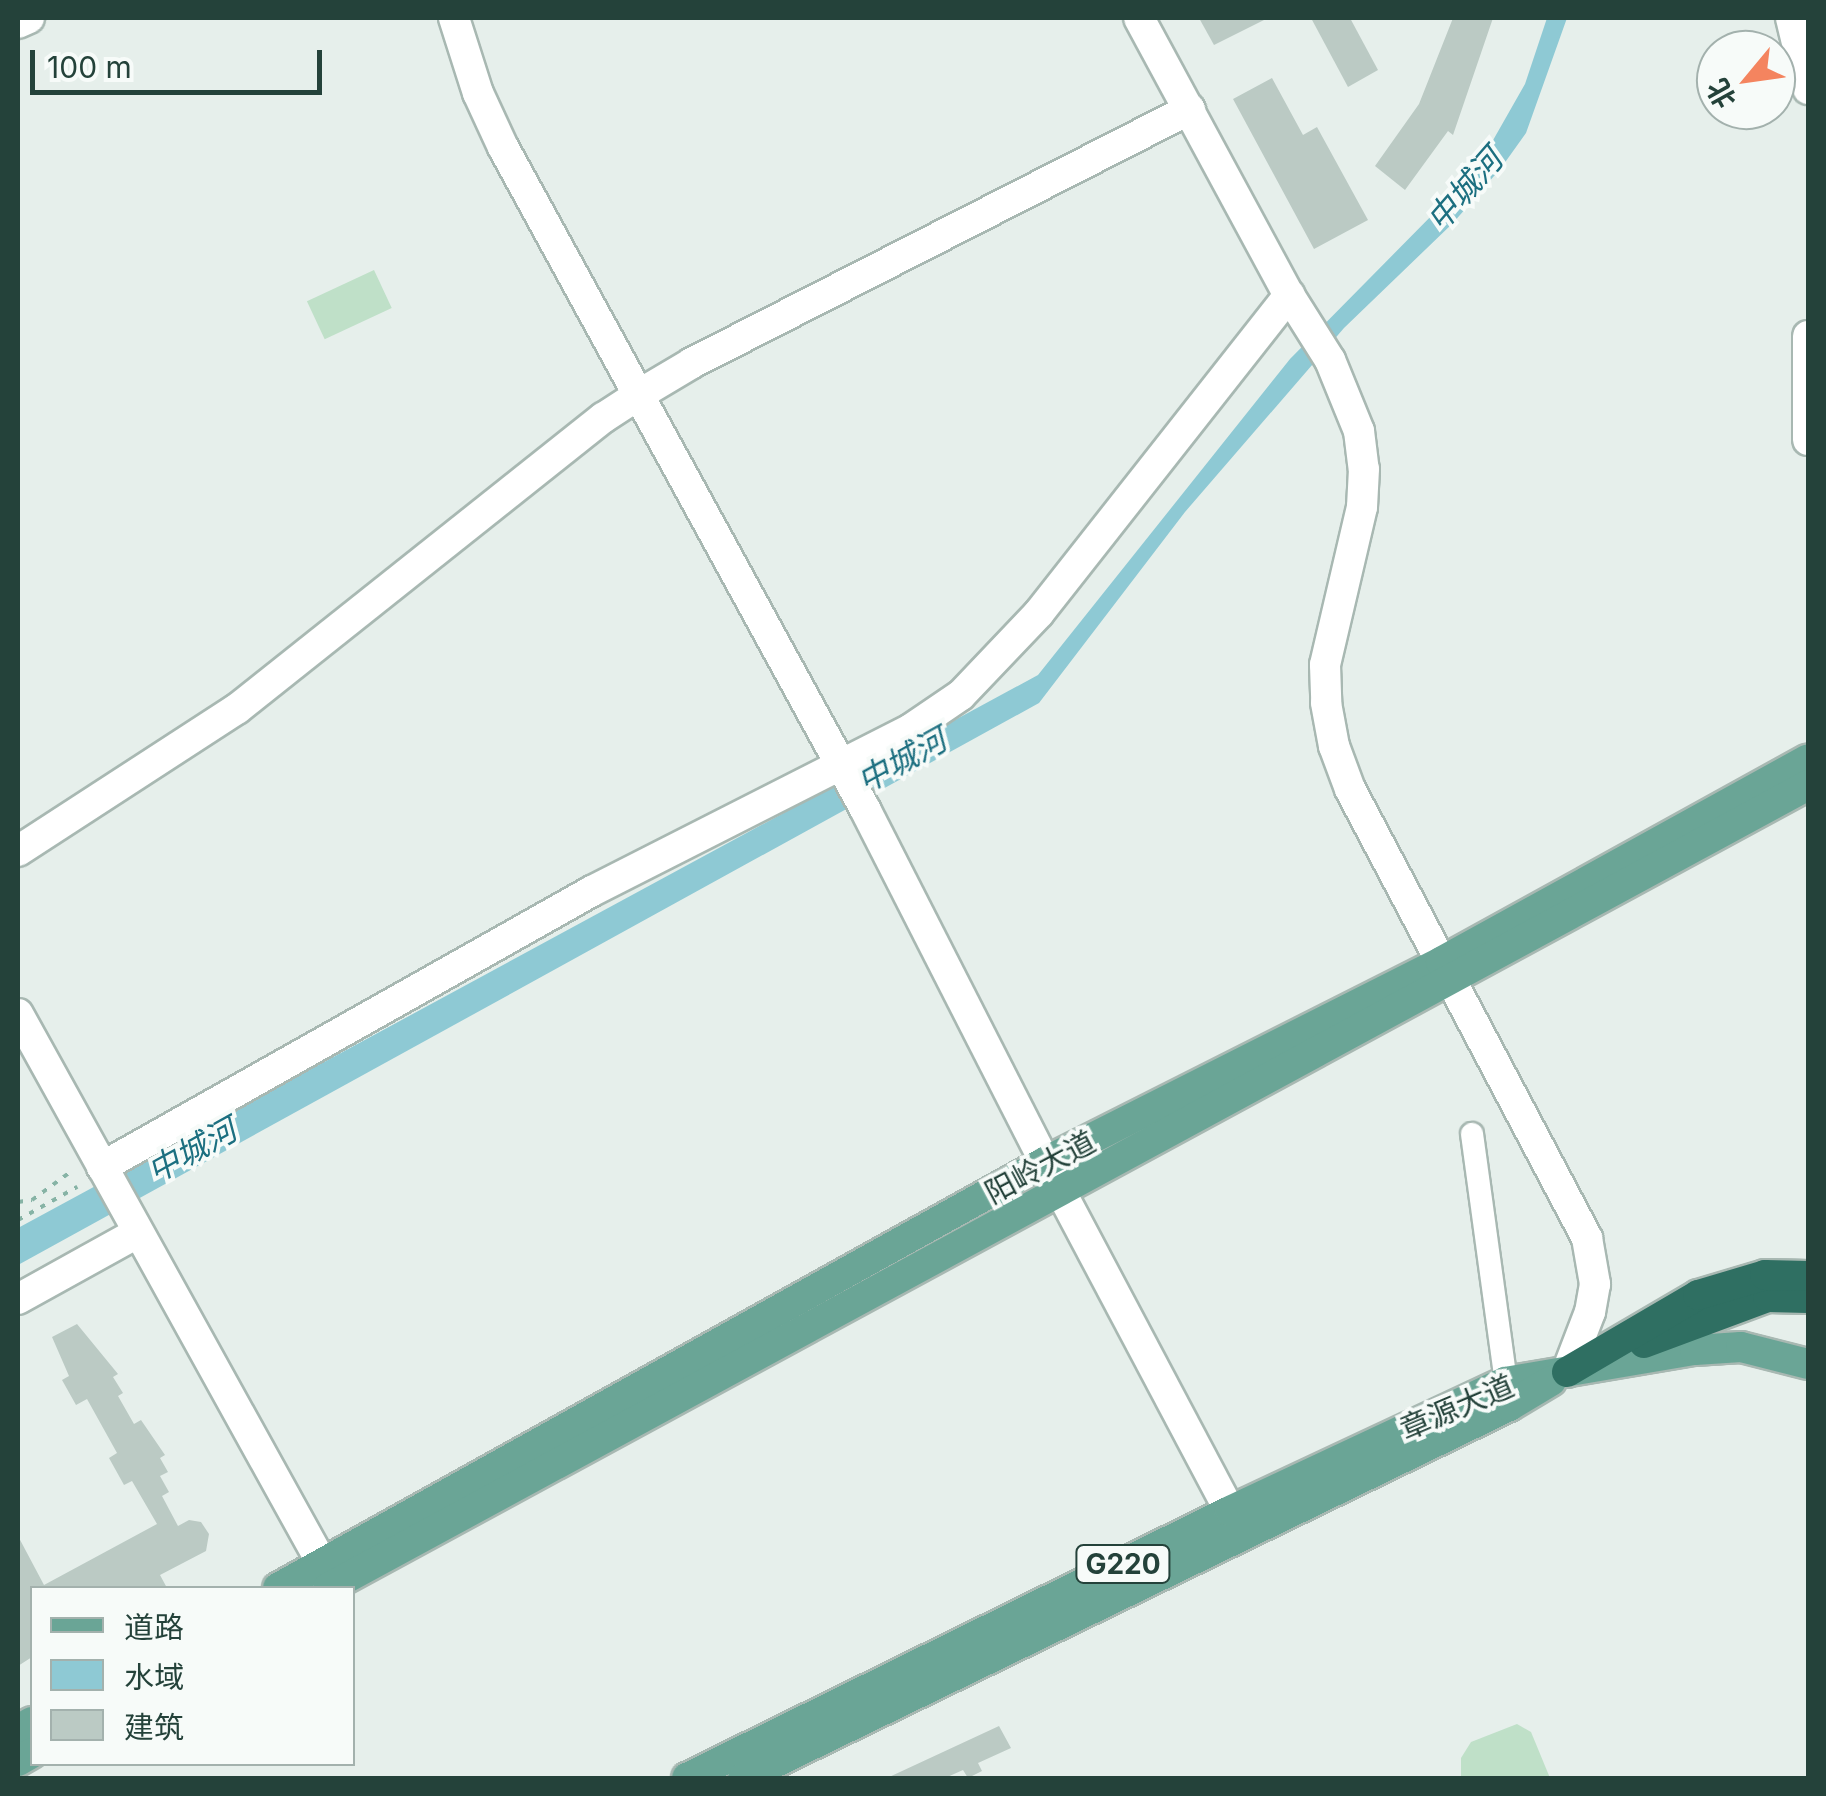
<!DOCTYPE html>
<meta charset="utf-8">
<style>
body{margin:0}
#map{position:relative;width:1826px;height:1796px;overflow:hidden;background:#e6efeb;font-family:Inter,"Noto Sans SC",sans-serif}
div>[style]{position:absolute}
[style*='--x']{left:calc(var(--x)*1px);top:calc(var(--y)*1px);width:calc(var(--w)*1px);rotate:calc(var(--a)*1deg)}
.green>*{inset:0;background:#bfe0c8;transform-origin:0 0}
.water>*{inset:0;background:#8ec9d4}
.building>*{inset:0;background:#bbcac4}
.path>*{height:4px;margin-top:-2px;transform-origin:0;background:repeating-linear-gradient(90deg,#86b3a5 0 5px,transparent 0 13px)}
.roads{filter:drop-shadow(2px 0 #a8b8b2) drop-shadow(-2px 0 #a8b8b2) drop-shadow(0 2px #a8b8b2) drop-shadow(0 -2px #a8b8b2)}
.street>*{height:22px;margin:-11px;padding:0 11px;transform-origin:11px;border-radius:11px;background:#fff}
.secondary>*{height:30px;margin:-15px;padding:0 15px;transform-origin:15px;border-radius:15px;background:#fff}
.primary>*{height:30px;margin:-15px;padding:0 15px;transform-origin:15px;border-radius:15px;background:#6aa596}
.highway>*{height:30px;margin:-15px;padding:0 15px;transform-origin:15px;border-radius:15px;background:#2f6f62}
span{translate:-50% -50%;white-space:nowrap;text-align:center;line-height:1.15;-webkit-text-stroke:8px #f7fbf9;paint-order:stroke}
.shield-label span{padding:2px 8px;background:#f7fbf9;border:2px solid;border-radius:8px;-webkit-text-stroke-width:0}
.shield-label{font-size:28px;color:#24423a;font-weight:700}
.street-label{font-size:30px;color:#24423a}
.water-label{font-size:32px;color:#1c6f80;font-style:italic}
.frame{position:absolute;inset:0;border:20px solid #24423a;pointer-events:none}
.legend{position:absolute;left:30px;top:1586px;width:325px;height:180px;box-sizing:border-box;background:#f7fbf9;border:2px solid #a3b1ad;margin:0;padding:12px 18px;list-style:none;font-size:30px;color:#24423a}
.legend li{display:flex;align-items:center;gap:20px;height:50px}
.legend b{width:50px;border:2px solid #a3b1ad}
.north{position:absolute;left:1696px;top:30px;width:100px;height:100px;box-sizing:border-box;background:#f7fbf9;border:2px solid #a3b1ad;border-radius:50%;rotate:241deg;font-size:28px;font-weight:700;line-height:40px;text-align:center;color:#24423a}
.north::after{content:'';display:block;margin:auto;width:35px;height:45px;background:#f4845f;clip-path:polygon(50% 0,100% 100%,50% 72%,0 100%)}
.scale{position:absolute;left:30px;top:50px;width:292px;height:45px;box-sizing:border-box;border:5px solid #24423a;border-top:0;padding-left:12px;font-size:30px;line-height:35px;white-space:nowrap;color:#24423a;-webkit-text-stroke:8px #f7fbf9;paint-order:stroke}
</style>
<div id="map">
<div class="green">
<div style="left:374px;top:270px;width:42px;height:74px;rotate:65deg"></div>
<div style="clip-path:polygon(1517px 1724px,1531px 1732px,1550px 1778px,1461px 1778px,1461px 1758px,1471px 1742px)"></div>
</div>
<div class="water">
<div style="clip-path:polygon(1547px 18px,1567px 18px,1526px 133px,1501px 168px,1453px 223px,1344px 328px,1185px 512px,1039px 703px,18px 1265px,18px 1228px,1038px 675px,1290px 359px,1443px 204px,1492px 142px,1525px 84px)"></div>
</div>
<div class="building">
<div style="clip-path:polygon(1199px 18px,1268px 18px,1214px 45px)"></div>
<div style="clip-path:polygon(1311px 18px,1350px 18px,1378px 70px,1348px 87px)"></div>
<div style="clip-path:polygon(1453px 18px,1493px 18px,1453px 135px,1448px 131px,1405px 190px,1375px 166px,1419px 104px)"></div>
<div style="clip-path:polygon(1272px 78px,1303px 135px,1317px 127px,1368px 220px,1314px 249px,1233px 99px)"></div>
<div style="clip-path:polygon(77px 1324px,118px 1374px,113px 1377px,123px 1393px,118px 1396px,134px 1424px,141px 1420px,165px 1455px,160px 1458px,168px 1472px,160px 1476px,169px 1492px,162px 1496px,178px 1526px,189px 1520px,201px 1522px,209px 1534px,206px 1551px,160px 1575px,167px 1588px,32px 1588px,32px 1657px,18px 1666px,18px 1536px,44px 1585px,157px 1524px,132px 1481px,124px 1485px,109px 1458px,117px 1453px,87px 1399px,76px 1405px,62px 1380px,69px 1376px,52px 1337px)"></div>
<div style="clip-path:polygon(999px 1726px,1011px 1748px,978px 1763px,982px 1771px,968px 1778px,963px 1770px,945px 1778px,887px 1778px)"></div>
</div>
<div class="path">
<div style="--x:18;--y:1202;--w:14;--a:-8"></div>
<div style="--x:32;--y:1200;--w:46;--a:-36.1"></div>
<div style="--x:18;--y:1220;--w:68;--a:-29.2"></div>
</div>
<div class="roads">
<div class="street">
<div style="--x:1472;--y:1134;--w:266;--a:82.2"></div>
</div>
<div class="secondary">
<div style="--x:454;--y:18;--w:79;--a:72.3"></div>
<div style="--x:478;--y:93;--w:60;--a:65.2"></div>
<div style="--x:503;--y:147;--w:755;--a:61.33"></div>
<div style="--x:865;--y:809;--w:396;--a:63"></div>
<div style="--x:1045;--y:1162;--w:395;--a:62.1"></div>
<div style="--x:1139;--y:18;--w:315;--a:61.6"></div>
<div style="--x:1289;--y:295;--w:77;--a:57.8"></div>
<div style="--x:1330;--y:360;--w:77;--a:67.8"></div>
<div style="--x:1359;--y:431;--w:38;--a:83"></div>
<div style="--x:1364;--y:469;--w:38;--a:93"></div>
<div style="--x:1362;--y:507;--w:162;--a:103.2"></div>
<div style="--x:1325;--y:665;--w:38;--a:88"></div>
<div style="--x:1326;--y:703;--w:44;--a:79.5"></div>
<div style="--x:1334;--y:746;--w:46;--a:69.6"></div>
<div style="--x:1350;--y:789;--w:508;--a:62.17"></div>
<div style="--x:1587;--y:1238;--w:47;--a:80.1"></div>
<div style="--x:1595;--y:1284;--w:28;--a:100"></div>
<div style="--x:1590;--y:1312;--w:64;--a:111"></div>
<div style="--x:1791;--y:18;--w:73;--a:76.5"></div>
<div style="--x:18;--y:23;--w:12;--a:-24"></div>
<div style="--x:1808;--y:336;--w:104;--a:90"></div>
<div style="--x:18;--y:851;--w:261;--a:-33"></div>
<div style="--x:237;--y:709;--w:468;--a:-38.5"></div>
<div style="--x:603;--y:418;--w:44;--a:-33"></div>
<div style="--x:640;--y:394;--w:61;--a:-30.8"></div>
<div style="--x:692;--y:363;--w:559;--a:-27.02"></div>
<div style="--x:18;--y:1014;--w:653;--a:61.04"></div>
<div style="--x:102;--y:1167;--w:562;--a:-29.39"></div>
<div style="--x:592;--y:891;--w:358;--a:-26.9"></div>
<div style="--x:911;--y:729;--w:60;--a:-34.2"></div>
<div style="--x:961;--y:695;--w:113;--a:-46.4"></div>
<div style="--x:1039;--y:613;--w:405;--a:-51.8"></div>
<div style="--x:18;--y:1299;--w:136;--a:-29"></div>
</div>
<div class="primary">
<div style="--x:278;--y:1588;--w:877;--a:-29.05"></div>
<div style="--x:1045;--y:1162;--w:444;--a:-26.8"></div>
<div style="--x:1441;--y:962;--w:419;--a:-28.9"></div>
<div style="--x:328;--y:1588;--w:1684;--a:-28.48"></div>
<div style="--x:18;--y:1730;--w:16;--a:-30"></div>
<div style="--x:18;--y:1761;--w:16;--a:-30"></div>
<div style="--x:687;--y:1778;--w:605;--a:-26.18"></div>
<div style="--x:1230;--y:1511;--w:304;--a:-25.1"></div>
<div style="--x:1505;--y:1382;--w:193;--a:-9.6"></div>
<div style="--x:1695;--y:1350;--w:46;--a:-3.7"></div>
<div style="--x:1741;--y:1347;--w:69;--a:14.2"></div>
<div style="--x:743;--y:1778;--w:852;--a:-25.9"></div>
<div style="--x:1509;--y:1406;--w:49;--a:-30.8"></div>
</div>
<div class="highway">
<div style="--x:1644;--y:1343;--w:132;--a:-20.4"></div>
<div style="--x:1768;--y:1297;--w:40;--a:1.4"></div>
<div style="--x:1567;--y:1372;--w:152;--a:-30.4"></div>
<div style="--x:1698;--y:1295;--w:70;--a:-16.6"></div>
<div style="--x:1765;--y:1275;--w:43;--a:1.3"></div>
</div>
</div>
<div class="shield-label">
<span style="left:1123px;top:1564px">G220</span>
</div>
<div class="street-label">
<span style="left:1040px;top:1167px;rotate:-28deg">阳岭大道</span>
<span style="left:1457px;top:1407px;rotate:-23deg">章源大道</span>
</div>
<div class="water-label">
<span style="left:1465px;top:190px;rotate:-49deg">中城河</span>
<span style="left:902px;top:761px;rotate:-29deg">中城河</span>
<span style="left:192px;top:1151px;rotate:-29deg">中城河</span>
</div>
<div class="frame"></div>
<ul class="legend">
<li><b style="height:12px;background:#6aa596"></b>道路</li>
<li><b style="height:28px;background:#8ec9d4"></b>水域</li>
<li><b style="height:28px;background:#bbcac4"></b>建筑</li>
</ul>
<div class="north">北</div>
<div class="scale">100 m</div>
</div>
